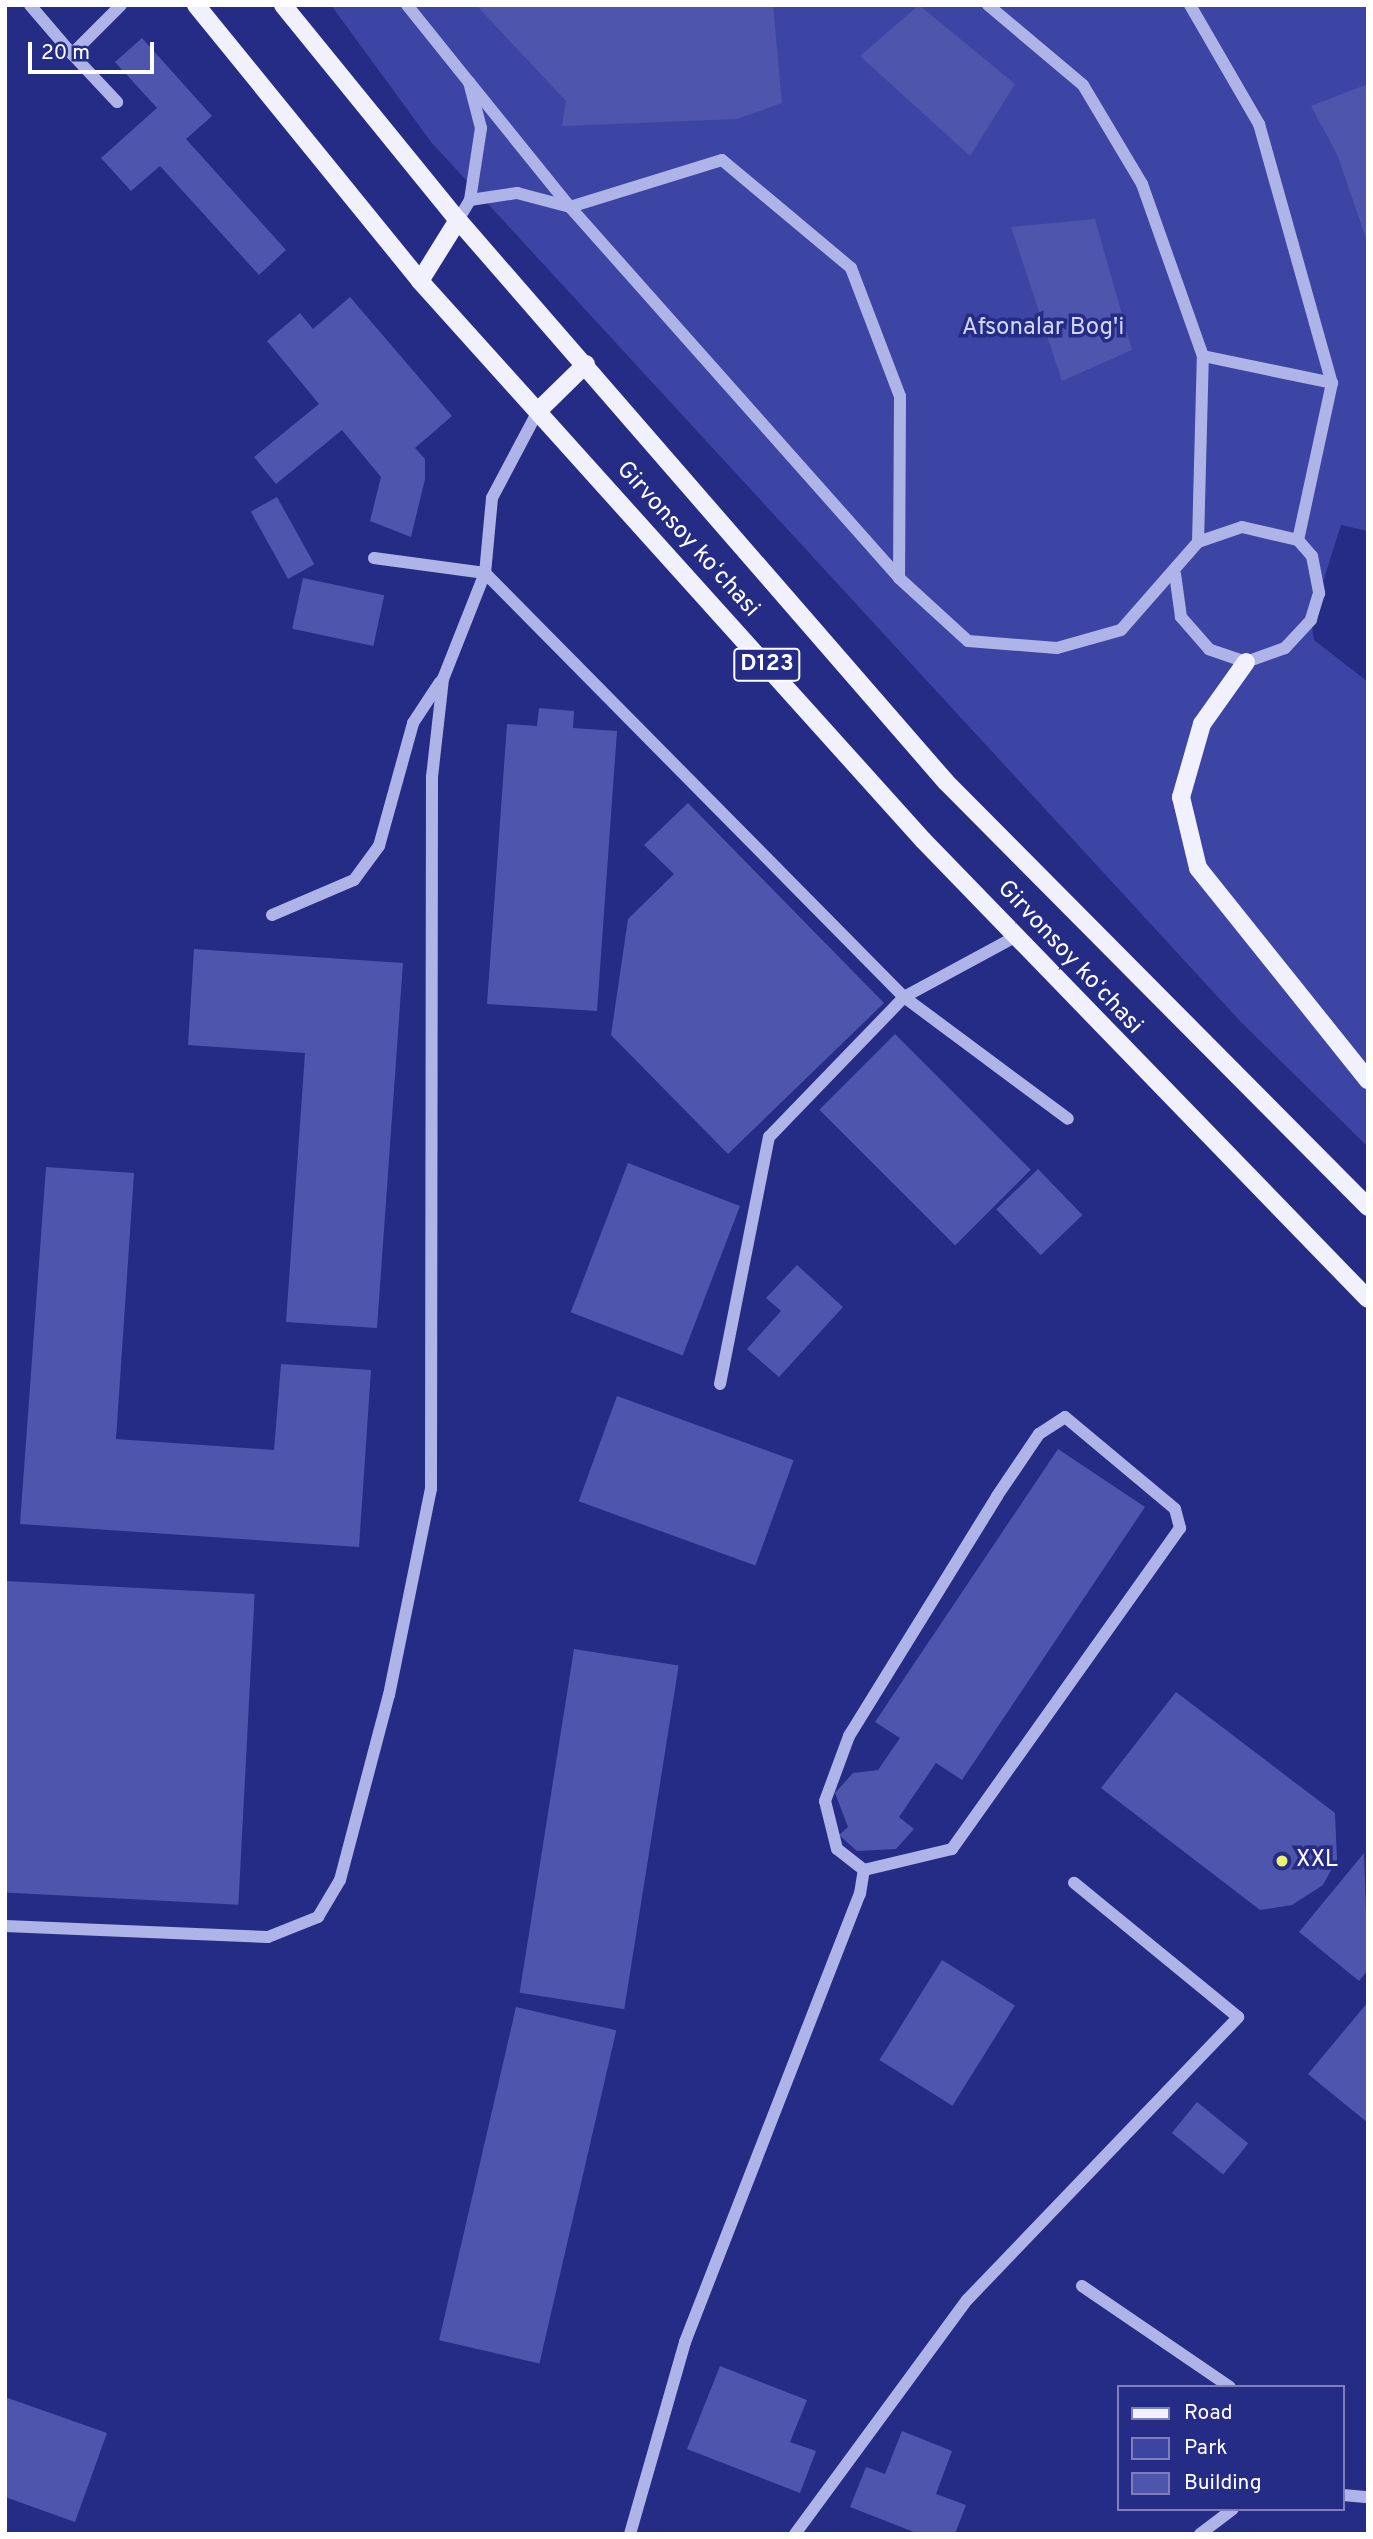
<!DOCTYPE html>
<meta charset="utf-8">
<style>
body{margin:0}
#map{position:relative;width:1373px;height:2539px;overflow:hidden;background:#252c85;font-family:Overpass,sans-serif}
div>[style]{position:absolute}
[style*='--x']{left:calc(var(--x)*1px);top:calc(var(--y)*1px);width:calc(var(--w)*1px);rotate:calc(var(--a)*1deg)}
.green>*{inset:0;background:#3c45a4}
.building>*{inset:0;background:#4d55ad;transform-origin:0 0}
.minor>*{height:12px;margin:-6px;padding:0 6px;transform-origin:6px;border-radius:6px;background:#aeb4e8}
.major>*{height:18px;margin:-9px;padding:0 9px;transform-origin:9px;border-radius:9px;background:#f1f1fe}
.dots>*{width:19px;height:19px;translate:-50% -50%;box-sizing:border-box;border:4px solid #252c85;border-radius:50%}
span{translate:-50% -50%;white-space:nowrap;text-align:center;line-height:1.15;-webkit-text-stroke:7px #252c85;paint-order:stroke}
.shield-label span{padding:2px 5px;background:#252c85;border:2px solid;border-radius:5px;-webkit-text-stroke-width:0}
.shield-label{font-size:23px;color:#fff;font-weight:700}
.park-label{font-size:24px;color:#d2d6f6}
.street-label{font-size:24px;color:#fff}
.poi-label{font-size:24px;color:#fff}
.left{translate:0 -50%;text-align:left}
.frame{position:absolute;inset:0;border:7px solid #fff;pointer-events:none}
.legend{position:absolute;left:1117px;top:2385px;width:228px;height:126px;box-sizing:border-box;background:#252c85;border:2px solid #7c80b6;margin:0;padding:9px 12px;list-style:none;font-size:21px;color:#fff}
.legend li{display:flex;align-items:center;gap:14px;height:35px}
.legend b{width:35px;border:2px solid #7c80b6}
.scale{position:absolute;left:28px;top:42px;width:126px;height:32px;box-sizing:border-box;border:4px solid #fff;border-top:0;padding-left:9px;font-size:21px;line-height:24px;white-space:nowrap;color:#fff;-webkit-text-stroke:5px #252c85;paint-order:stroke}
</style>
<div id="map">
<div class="green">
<div style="clip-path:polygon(331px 5px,1368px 5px,1368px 531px,1341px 525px,1311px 620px,1314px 640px,1368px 682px,1368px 1147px,1240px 1021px,431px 142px)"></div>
</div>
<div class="building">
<div style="clip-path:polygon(476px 5px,773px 5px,782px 103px,737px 119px,562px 126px,566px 101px)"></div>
<div style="clip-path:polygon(919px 5px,1015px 84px,970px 156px,860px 56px)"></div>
<div style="clip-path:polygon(142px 38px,212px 116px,186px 139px,286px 250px,259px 275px,160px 166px,131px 191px,101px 158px,157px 108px,115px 62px)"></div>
<div style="clip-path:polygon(1368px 84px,1368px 238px,1366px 238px,1337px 154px,1311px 106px)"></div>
<div style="clip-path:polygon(1095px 219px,1132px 350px,1062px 381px,1011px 227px)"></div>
<div style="clip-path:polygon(350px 297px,452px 416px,415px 448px,425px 459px,425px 479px,411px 537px,370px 521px,381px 477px,342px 430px,276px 484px,254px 457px,319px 404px,267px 341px,300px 313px,313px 329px)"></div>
<div style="left:277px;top:497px;width:77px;height:30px;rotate:61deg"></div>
<div style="left:303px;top:578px;width:83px;height:52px;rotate:12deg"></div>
<div style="clip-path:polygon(539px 708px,574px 711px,573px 728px,617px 731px,597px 1011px,487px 1004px,507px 724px,537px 726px)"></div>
<div style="clip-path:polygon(688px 803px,884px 1003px,728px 1154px,611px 1035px,628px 919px,674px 874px,644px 845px)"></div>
<div style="clip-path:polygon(194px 949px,403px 963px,377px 1328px,286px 1322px,305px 1053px,188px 1045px)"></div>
<div style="left:895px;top:1034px;width:192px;height:107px;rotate:45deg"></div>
<div style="left:628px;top:1163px;width:120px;height:160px;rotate:21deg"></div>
<div style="clip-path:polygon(46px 1167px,134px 1173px,116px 1439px,274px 1450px,281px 1364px,371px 1370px,359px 1547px,20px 1524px)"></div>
<div style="left:1038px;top:1169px;width:64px;height:58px;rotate:46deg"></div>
<div style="clip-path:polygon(797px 1265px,843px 1307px,779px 1377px,747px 1349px,781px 1311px,766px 1298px)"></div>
<div style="left:617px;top:1396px;width:188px;height:112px;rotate:20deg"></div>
<div style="clip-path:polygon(1058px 1449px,1145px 1507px,962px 1780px,936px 1763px,899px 1817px,914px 1829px,896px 1849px,857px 1851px,839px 1835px,848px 1827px,835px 1793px,853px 1773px,878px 1770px,900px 1738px,875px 1722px)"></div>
<div style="left:5px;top:1581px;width:250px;height:311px;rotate:3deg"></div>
<div style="left:574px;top:1649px;width:106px;height:348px;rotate:9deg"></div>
<div style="clip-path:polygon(1176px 1692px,1335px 1813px,1337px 1859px,1323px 1885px,1292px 1905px,1260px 1910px,1101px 1788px)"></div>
<div style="clip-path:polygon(1364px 1853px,1368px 1970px,1359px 1981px,1299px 1932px)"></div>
<div style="left:942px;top:1960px;width:86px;height:118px;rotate:32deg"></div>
<div style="clip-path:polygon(1368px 2002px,1368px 2123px,1308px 2074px)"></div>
<div style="left:516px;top:2007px;width:103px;height:342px;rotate:13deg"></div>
<div style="left:1197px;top:2102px;width:66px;height:40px;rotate:39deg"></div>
<div style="clip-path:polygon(720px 2366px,807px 2400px,790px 2442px,816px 2451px,800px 2493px,687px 2449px)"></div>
<div style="clip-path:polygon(5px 2397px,107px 2433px,75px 2522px,5px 2497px)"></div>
<div style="clip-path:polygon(902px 2431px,952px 2451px,936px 2494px,966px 2505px,955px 2534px,919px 2534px,850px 2507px,866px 2467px,885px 2474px)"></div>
</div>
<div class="minor">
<div style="--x:30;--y:5;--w:65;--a:49.4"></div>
<div style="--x:72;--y:54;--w:69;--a:-45"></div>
<div style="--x:407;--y:5;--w:99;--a:51.2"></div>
<div style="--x:469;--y:82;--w:48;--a:75.4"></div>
<div style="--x:481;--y:128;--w:73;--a:98.7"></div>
<div style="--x:988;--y:5;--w:124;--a:40.1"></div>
<div style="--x:1083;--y:85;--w:115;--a:59.2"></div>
<div style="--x:1142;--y:184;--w:182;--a:70.5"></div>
<div style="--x:1190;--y:5;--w:138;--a:59.9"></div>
<div style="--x:1259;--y:124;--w:269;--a:74.3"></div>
<div style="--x:1332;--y:383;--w:161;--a:102.2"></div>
<div style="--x:72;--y:54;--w:66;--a:46.8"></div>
<div style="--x:469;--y:82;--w:161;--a:51.1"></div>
<div style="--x:570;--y:207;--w:159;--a:-17.2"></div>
<div style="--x:722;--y:160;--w:168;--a:39.9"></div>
<div style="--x:851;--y:268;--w:137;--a:69.1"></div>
<div style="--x:900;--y:396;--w:182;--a:90.3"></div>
<div style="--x:458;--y:220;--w:23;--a:-59"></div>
<div style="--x:470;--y:200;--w:48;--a:-8.5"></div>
<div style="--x:517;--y:193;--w:55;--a:14.8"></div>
<div style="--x:570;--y:207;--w:496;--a:48.4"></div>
<div style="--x:899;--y:578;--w:93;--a:42.4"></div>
<div style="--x:968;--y:641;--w:89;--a:4.5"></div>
<div style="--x:1057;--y:648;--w:66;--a:-15.7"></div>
<div style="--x:1121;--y:630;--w:117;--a:-48.8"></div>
<div style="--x:1198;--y:542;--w:46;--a:-18.8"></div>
<div style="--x:1242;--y:527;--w:57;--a:13.1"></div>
<div style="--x:1298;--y:540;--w:21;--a:49"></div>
<div style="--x:1312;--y:556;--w:38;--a:79"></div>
<div style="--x:1319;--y:593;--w:28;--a:107"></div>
<div style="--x:1311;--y:620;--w:38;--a:133"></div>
<div style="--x:1285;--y:648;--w:41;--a:160.3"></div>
<div style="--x:1246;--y:662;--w:39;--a:-161"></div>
<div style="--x:1209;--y:649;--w:43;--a:-131.2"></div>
<div style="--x:1181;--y:617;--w:43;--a:-97.9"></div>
<div style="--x:538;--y:411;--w:98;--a:117.9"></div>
<div style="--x:492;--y:498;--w:75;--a:95.3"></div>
<div style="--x:485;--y:573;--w:596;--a:45.34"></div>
<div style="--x:904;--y:997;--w:204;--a:36.6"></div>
<div style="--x:1198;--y:542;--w:186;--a:-88.5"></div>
<div style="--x:1203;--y:356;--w:132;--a:11.8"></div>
<div style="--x:272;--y:915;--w:89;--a:-23.1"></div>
<div style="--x:354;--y:880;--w:42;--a:-53.7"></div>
<div style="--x:379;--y:846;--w:128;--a:-74.5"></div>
<div style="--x:413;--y:723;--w:49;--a:-56.6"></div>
<div style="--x:720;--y:1384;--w:252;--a:-78.8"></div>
<div style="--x:769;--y:1137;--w:194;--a:-46"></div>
<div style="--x:904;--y:997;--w:126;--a:-28.4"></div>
<div style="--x:1065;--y:1417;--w:143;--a:39.9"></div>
<div style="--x:1175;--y:1509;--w:20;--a:75"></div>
<div style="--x:1180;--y:1528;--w:394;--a:125.4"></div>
<div style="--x:952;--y:1849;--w:90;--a:166.6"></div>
<div style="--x:864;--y:1870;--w:34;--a:-142"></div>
<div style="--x:837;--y:1849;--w:49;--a:-104"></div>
<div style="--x:825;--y:1801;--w:69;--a:-69.7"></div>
<div style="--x:849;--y:1736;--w:282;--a:-58.3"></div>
<div style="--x:997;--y:1496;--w:75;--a:-55.9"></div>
<div style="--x:1039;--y:1434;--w:31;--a:-33"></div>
<div style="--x:5;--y:1926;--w:263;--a:2.4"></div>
<div style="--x:268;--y:1937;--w:54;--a:-21.8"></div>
<div style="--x:318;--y:1917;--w:43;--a:-59.3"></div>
<div style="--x:340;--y:1880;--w:191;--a:-75.2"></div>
<div style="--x:389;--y:1695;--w:210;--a:-78.5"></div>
<div style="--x:431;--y:1489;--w:712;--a:-89.92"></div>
<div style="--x:432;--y:777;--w:99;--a:-83.6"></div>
<div style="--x:443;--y:679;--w:114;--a:-68.4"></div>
<div style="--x:485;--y:573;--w:112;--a:-172.3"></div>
<div style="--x:1082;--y:2286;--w:179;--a:34.3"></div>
<div style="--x:1343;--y:2495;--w:25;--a:5"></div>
<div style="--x:630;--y:2534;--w:200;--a:-74"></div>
<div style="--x:685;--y:2342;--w:481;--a:-68.7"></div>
<div style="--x:860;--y:1894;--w:24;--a:-81"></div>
<div style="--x:795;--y:2534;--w:290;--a:-53.7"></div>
<div style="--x:967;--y:2300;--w:392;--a:-46.2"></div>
<div style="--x:1238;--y:2017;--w:212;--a:-140.7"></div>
<div style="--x:1200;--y:2534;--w:41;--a:-37.1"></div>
</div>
<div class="major">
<div style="--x:196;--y:5;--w:355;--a:50.9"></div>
<div style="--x:420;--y:281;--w:752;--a:48.02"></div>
<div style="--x:923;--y:840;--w:639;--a:45.89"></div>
<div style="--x:283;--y:5;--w:277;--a:50.9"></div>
<div style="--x:458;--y:220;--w:744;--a:49.03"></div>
<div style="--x:946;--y:782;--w:599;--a:45.2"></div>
<div style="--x:420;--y:281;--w:72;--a:-58.1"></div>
<div style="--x:538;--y:411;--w:67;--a:-44.4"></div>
<div style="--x:1246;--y:662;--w:76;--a:125.4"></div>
<div style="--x:1202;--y:724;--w:76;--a:106"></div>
<div style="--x:1181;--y:797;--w:73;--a:76.5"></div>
<div style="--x:1198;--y:868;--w:272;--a:51.3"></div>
</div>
<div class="dots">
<div style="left:1282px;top:1861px;background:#e9f272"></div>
</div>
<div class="shield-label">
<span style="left:767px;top:665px">D123</span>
</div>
<div class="park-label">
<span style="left:1043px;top:329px">Afsonalar Bog'i</span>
</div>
<div class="street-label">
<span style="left:687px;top:540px;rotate:48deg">Girvonsoy koʻchasi</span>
<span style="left:1069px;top:958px;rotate:47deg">Girvonsoy koʻchasi</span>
</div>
<div class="poi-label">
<span class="left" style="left:1296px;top:1861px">XXL</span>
</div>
<div class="frame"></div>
<ul class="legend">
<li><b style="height:9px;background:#f1f1fe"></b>Road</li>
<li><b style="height:19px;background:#3c45a4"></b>Park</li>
<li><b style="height:19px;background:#4d55ad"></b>Building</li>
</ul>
<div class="scale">20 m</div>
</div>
